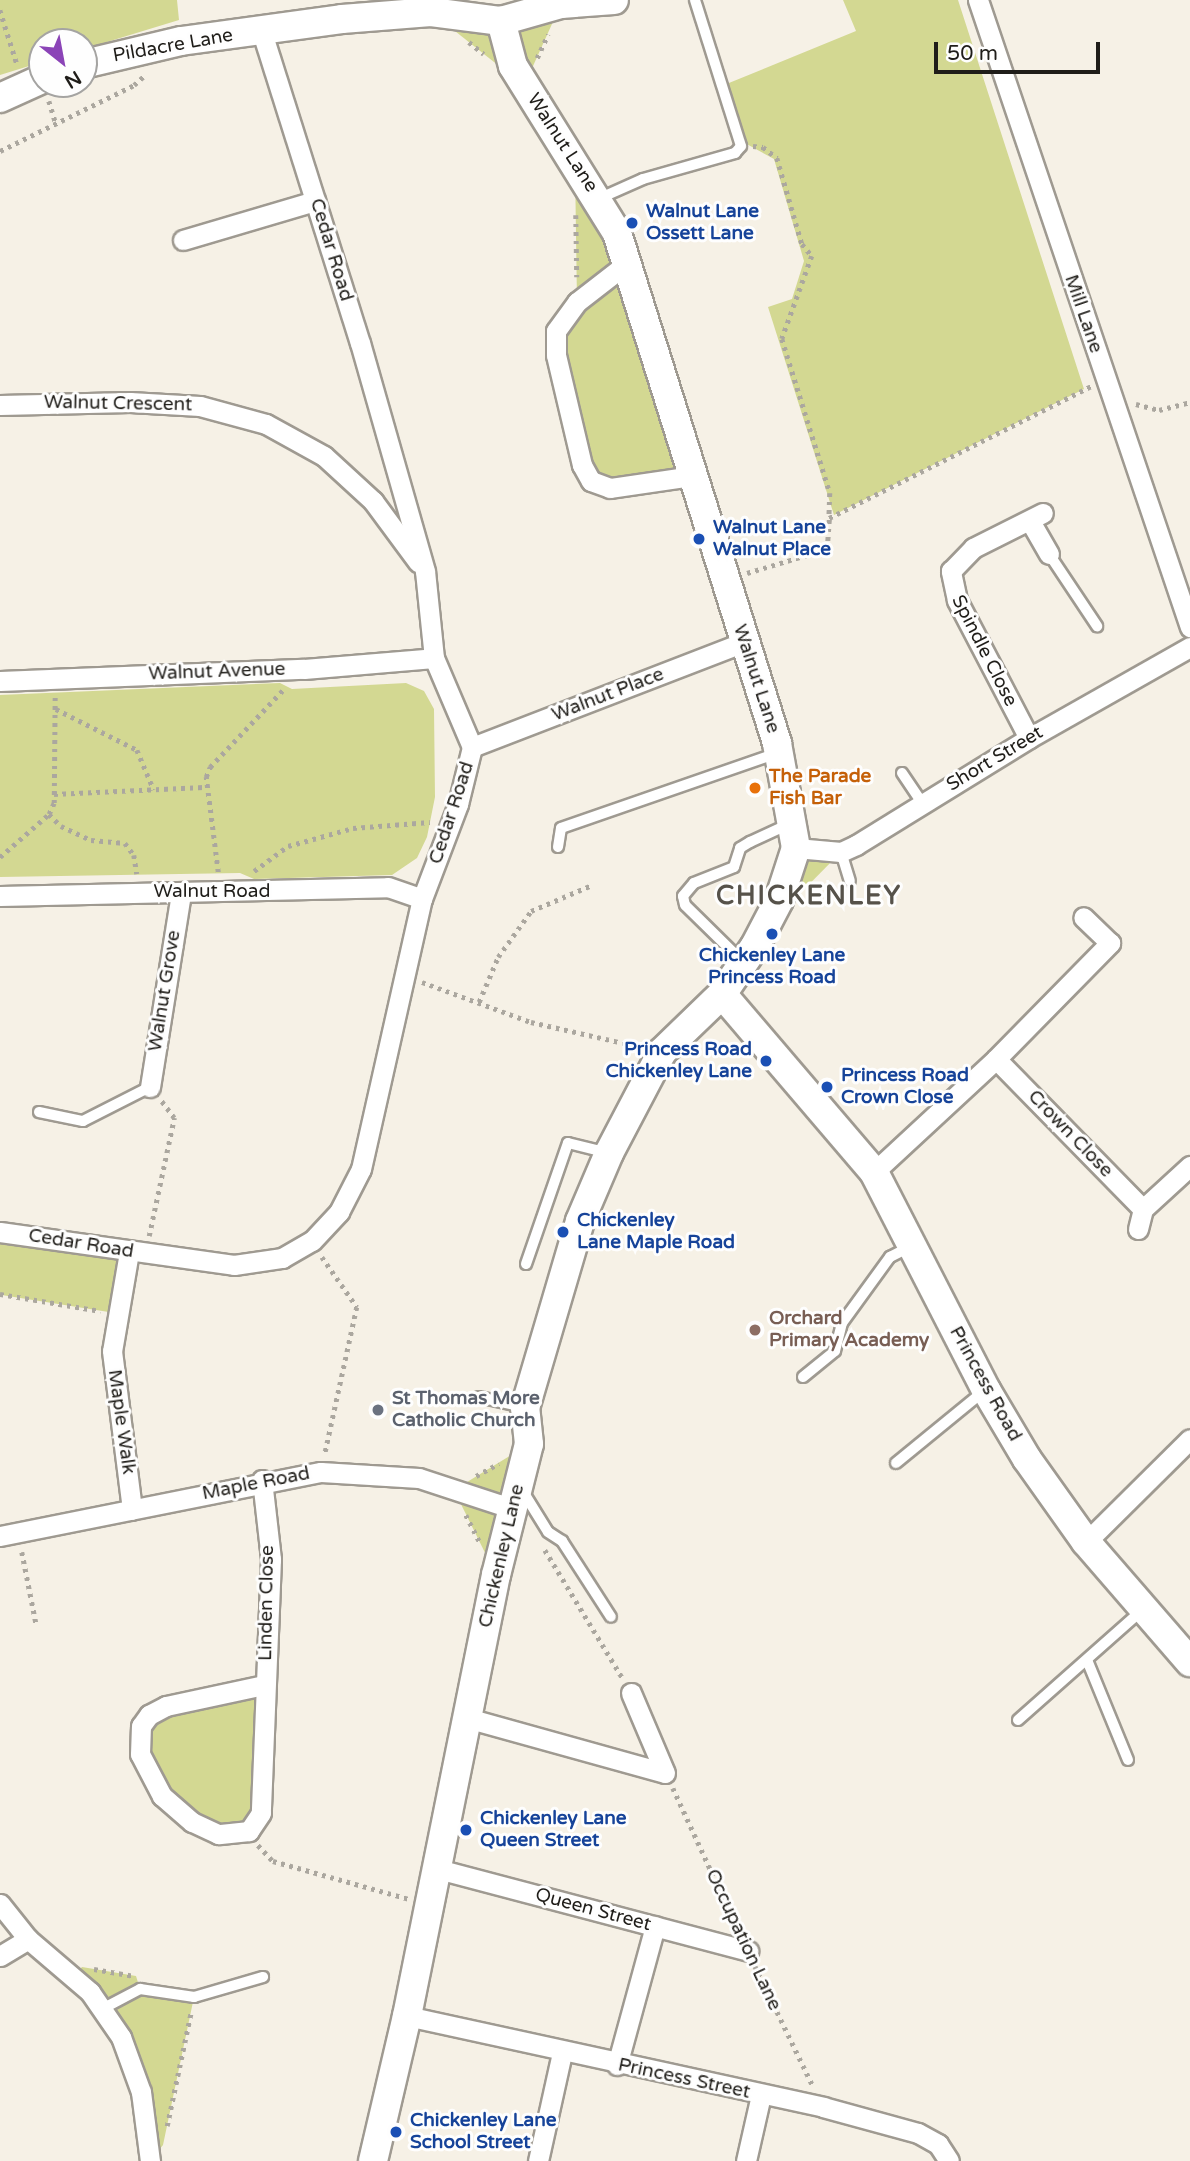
<!DOCTYPE html>
<style>
body{margin:0}
#map{position:relative;width:1190px;height:2161px;overflow:hidden;background:#f6f1e6;font-family:"Varela Round",sans-serif}
div>[style]{position:absolute}
[style*='--x']{left:calc(var(--x)*1px);top:calc(var(--y)*1px);width:calc(var(--w)*1px);rotate:calc(var(--a)*1deg)}
.green>*{inset:0;background:#d3d892;transform-origin:0 0}
.path>*{height:4.5px;margin-top:-2.25px;transform-origin:0;background:repeating-linear-gradient(90deg,#aba79f 0 3.5px,transparent 0 8.5px)}
.roads{filter:drop-shadow(2px 0 #9f9a91) drop-shadow(-2px 0 #9f9a91) drop-shadow(0 2px #9f9a91) drop-shadow(0 -2px #9f9a91)}
.lane>*{height:10px;margin:-5px;padding:0 5px;transform-origin:5px;border-radius:5px;background:#fff}
.street>*{height:19px;margin:-9.5px;padding:0 9.5px;transform-origin:9.5px;border-radius:9.5px;background:#fff}
.secondary>*{height:28px;margin:-14px;padding:0 14px;transform-origin:14px;border-radius:14px;background:#fff}
.dots>*{width:19px;height:19px;translate:-50% -50%;box-sizing:border-box;border:4px solid #fefefe;border-radius:50%}
span{translate:-50% -50%;white-space:nowrap;text-align:center;line-height:1.15;-webkit-text-stroke:6px #fefefe;paint-order:stroke}
.street-label{font-size:19px;color:#1f1d19}
.transit-label{font-size:19px;color:#164399;font-weight:700}
.left{translate:0 -50%;text-align:left}
.right{translate:-100% -50%;text-align:right}
.food-label{font-size:19px;color:#c56008;font-weight:700}
.education-label{font-size:19px;color:#785e54;font-weight:700}
.worship-label{font-size:19px;color:#5b616d;font-weight:700}
.district-label{font-size:26px;color:#56524a;font-weight:700;letter-spacing:2px}
.north{position:absolute;left:28px;top:28px;width:70px;height:70px;box-sizing:border-box;background:#fefefe;border:2px solid #a5a4a2;border-radius:50%;rotate:149deg;font-size:19px;font-weight:700;line-height:28px;text-align:center;color:#1f1d19}
.north::after{content:'';display:block;margin:auto;width:24px;height:32px;background:#8b44b7;clip-path:polygon(50% 0,100% 100%,50% 72%,0 100%)}
.scale{position:absolute;left:934px;top:42px;width:166px;height:32px;box-sizing:border-box;border:4px solid #1f1d19;border-top:0;padding-left:9px;font-size:21px;line-height:24px;white-space:nowrap;color:#1f1d19;-webkit-text-stroke:5px #fefefe;paint-order:stroke}
</style>
<div id="map">
<div class="green">
<div style="clip-path:polygon(0 0,177px 0,179px 20px,84px 49px,84px 42px,42px 42px,42px 62px,0 75px)"></div>
<div style="clip-path:polygon(843px 0,958px 0,1084px 389px,834px 515px,768px 307px,792px 299px,804px 261px,774px 159px,743px 142px,724px 85px,856px 31px)"></div>
<div style="clip-path:polygon(561px 4px,524px 86px,431px 12px)"></div>
<div style="clip-path:polygon(575px 166px,604px 208px,692px 476px,624px 488px,585px 474px,560px 321px,577px 302px)"></div>
<div style="clip-path:polygon(280px 683px,292px 689px,406px 683px,424px 691px,434px 709px,435px 797px,427px 837px,417px 858px,392px 875px,254px 879px,240px 873px,0 877px,0 695px)"></div>
<div style="clip-path:polygon(796px 848px,841px 852px,765px 929px)"></div>
<div style="left:0;top:1232px;width:131px;height:62px;rotate:9deg"></div>
<div style="clip-path:polygon(529px 1444px,496px 1575px,454px 1490px)"></div>
<div style="clip-path:polygon(264px 1685px,256px 1823px,218px 1834px,149px 1777px,149px 1715px)"></div>
<div style="clip-path:polygon(82px 1967px,136px 1976px,140px 1989px,194px 1997px,163px 2145px,150px 2161px,133px 2065px,73px 1977px)"></div>
</div>
<div class="path">
<div style="--x:0;--y:10;--w:57;--a:72.5"></div>
<div style="--x:469;--y:42;--w:19;--a:39"></div>
<div style="--x:537;--y:58;--w:26;--a:-65"></div>
<div style="--x:49;--y:101;--w:24;--a:73"></div>
<div style="--x:753;--y:146;--w:10;--a:6"></div>
<div style="--x:763;--y:147;--w:18;--a:38"></div>
<div style="--x:777;--y:158;--w:90;--a:73.8"></div>
<div style="--x:802;--y:244;--w:16;--a:50"></div>
<div style="--x:812;--y:256;--w:88;--a:109.9"></div>
<div style="--x:782;--y:339;--w:161;--a:72.7"></div>
<div style="--x:830;--y:493;--w:24;--a:92"></div>
<div style="--x:0;--y:151;--w:149;--a:-26.2"></div>
<div style="--x:134;--y:85;--w:15;--a:-42"></div>
<div style="--x:576;--y:215;--w:62;--a:89.1"></div>
<div style="--x:1136;--y:404;--w:24;--a:15"></div>
<div style="--x:1159;--y:410;--w:32;--a:-14"></div>
<div style="--x:747;--y:573;--w:84;--a:-16.7"></div>
<div style="--x:827;--y:549;--w:31;--a:-86"></div>
<div style="--x:829;--y:518;--w:293;--a:-26.7"></div>
<div style="--x:56;--y:709;--w:91;--a:26.8"></div>
<div style="--x:137;--y:750;--w:43;--a:67"></div>
<div style="--x:54;--y:794;--w:150;--a:-2.7"></div>
<div style="--x:49;--y:814;--w:17;--a:45"></div>
<div style="--x:61;--y:826;--w:33;--a:25"></div>
<div style="--x:91;--y:840;--w:34;--a:5"></div>
<div style="--x:125;--y:843;--w:15;--a:53"></div>
<div style="--x:134;--y:855;--w:19;--a:81"></div>
<div style="--x:0;--y:857;--w:65;--a:-41.3"></div>
<div style="--x:49;--y:814;--w:12;--a:-66"></div>
<div style="--x:54;--y:803;--w:106;--a:-89.5"></div>
<div style="--x:254;--y:871;--w:42;--a:-36.3"></div>
<div style="--x:288;--y:846;--w:67;--a:-15.5"></div>
<div style="--x:353;--y:828;--w:77;--a:-4.5"></div>
<div style="--x:218;--y:872;--w:96;--a:-97.2"></div>
<div style="--x:206;--y:777;--w:11;--a:-68"></div>
<div style="--x:210;--y:767;--w:108;--a:-46.5"></div>
<div style="--x:422;--y:982;--w:116;--a:20.2"></div>
<div style="--x:531;--y:1022;--w:109;--a:12.8"></div>
<div style="--x:479;--y:1002;--w:49;--a:-67.1"></div>
<div style="--x:498;--y:957;--w:57;--a:-54.3"></div>
<div style="--x:531;--y:911;--w:66;--a:-23.1"></div>
<div style="--x:149;--y:1236;--w:121;--a:-78"></div>
<div style="--x:174;--y:1118;--w:21;--a:-127"></div>
<div style="--x:322;--y:1257;--w:61;--a:55"></div>
<div style="--x:357;--y:1307;--w:150;--a:102.3"></div>
<div style="--x:0;--y:1294;--w:102;--a:9.6"></div>
<div style="--x:476;--y:1476;--w:26;--a:-29"></div>
<div style="--x:466;--y:1515;--w:30;--a:63"></div>
<div style="--x:545;--y:1550;--w:149;--a:58.8"></div>
<div style="--x:22;--y:1552;--w:72;--a:78.8"></div>
<div style="--x:673;--y:1788;--w:153;--a:65.3"></div>
<div style="--x:258;--y:1845;--w:22;--a:47"></div>
<div style="--x:273;--y:1861;--w:141;--a:15.6"></div>
<div style="--x:755;--y:1966;--w:131;--a:64.2"></div>
<div style="--x:94;--y:1969;--w:41;--a:9.9"></div>
<div style="--x:167;--y:2126;--w:116;--a:-78.1"></div>
</div>
<div class="roads">
<div class="lane">
<div style="--x:598;--y:199;--w:49;--a:-24"></div>
<div style="--x:643;--y:179;--w:96;--a:-15.8"></div>
<div style="--x:735;--y:153;--w:9;--a:-49"></div>
<div style="--x:741;--y:146;--w:153;--a:-107.5"></div>
<div style="--x:1049;--y:554;--w:87;--a:56.3"></div>
<div style="--x:902;--y:773;--w:36;--a:56"></div>
<div style="--x:558;--y:847;--w:19;--a:-81"></div>
<div style="--x:561;--y:828;--w:226;--a:-19.1"></div>
<div style="--x:841;--y:852;--w:30;--a:73"></div>
<div style="--x:741;--y:960;--w:78;--a:-135.5"></div>
<div style="--x:685;--y:905;--w:9;--a:-103"></div>
<div style="--x:683;--y:896;--w:17;--a:-50"></div>
<div style="--x:694;--y:883;--w:43;--a:-21.8"></div>
<div style="--x:734;--y:867;--w:20;--a:-72"></div>
<div style="--x:740;--y:848;--w:12;--a:-31"></div>
<div style="--x:750;--y:842;--w:43;--a:-24.8"></div>
<div style="--x:39;--y:1112;--w:45;--a:11.6"></div>
<div style="--x:83;--y:1121;--w:75;--a:-26.9"></div>
<div style="--x:526;--y:1264;--w:128;--a:-70.9"></div>
<div style="--x:568;--y:1143;--w:38;--a:14"></div>
<div style="--x:803;--y:1377;--w:41;--a:-39.1"></div>
<div style="--x:835;--y:1351;--w:29;--a:-76"></div>
<div style="--x:842;--y:1323;--w:82;--a:-54"></div>
<div style="--x:890;--y:1257;--w:22;--a:-27"></div>
<div style="--x:479;--y:1397;--w:45;--a:12.8"></div>
<div style="--x:896;--y:1463;--w:114;--a:-39.3"></div>
<div style="--x:522;--y:1490;--w:49;--a:58.2"></div>
<div style="--x:548;--y:1532;--w:17;--a:33"></div>
<div style="--x:562;--y:1541;--w:90;--a:57.2"></div>
<div style="--x:1087;--y:1660;--w:108;--a:67.7"></div>
<div style="--x:1018;--y:1720;--w:164;--a:-41.5"></div>
<div style="--x:104;--y:2008;--w:41;--a:-27.8"></div>
<div style="--x:140;--y:1989;--w:55;--a:8.4"></div>
<div style="--x:194;--y:1997;--w:72;--a:-16.2"></div>
</div>
<div class="street">
<div style="--x:978;--y:0;--w:662;--a:71.32"></div>
<div style="--x:183;--y:240;--w:138;--a:-16.5"></div>
<div style="--x:626;--y:264;--w:62;--a:142.2"></div>
<div style="--x:577;--y:302;--w:36;--a:126"></div>
<div style="--x:556;--y:331;--w:24;--a:90"></div>
<div style="--x:556;--y:355;--w:113;--a:76.7"></div>
<div style="--x:582;--y:465;--w:18;--a:61"></div>
<div style="--x:591;--y:481;--w:20;--a:20"></div>
<div style="--x:610;--y:488;--w:83;--a:-8.3"></div>
<div style="--x:0;--y:405;--w:130;--a:-1.3"></div>
<div style="--x:130;--y:402;--w:70;--a:3.3"></div>
<div style="--x:200;--y:406;--w:68;--a:15.3"></div>
<div style="--x:266;--y:424;--w:66;--a:28.9"></div>
<div style="--x:324;--y:456;--w:67;--a:42.6"></div>
<div style="--x:373;--y:501;--w:76;--a:53.6"></div>
<div style="--x:1030;--y:521;--w:38;--a:60"></div>
<div style="--x:0;--y:681;--w:304;--a:-2.3"></div>
<div style="--x:304;--y:669;--w:130;--a:-4.8"></div>
<div style="--x:1029;--y:738;--w:156;--a:-117.6"></div>
<div style="--x:957;--y:600;--w:30;--a:-102"></div>
<div style="--x:951;--y:571;--w:32;--a:-46"></div>
<div style="--x:973;--y:548;--w:78;--a:-26.6"></div>
<div style="--x:472;--y:747;--w:292;--a:-21.1"></div>
<div style="--x:796;--y:848;--w:45;--a:5.1"></div>
<div style="--x:841;--y:852;--w:17;--a:-25"></div>
<div style="--x:856;--y:845;--w:203;--a:-31.7"></div>
<div style="--x:1029;--y:738;--w:185;--a:-29.5"></div>
<div style="--x:0;--y:896;--w:388;--a:-1.3"></div>
<div style="--x:388;--y:887;--w:36;--a:19"></div>
<div style="--x:996;--y:1059;--w:210;--a:45.6"></div>
<div style="--x:150;--y:1087;--w:195;--a:-80.9"></div>
<div style="--x:874;--y:1172;--w:166;--a:-42.8"></div>
<div style="--x:996;--y:1059;--w:163;--a:-45.5"></div>
<div style="--x:1110;--y:943;--w:37;--a:-136"></div>
<div style="--x:1138;--y:1229;--w:21;--a:-76"></div>
<div style="--x:1143;--y:1209;--w:64;--a:-42.5"></div>
<div style="--x:0;--y:1232;--w:236;--a:8"></div>
<div style="--x:234;--y:1265;--w:49;--a:-8.3"></div>
<div style="--x:282;--y:1258;--w:34;--a:-30"></div>
<div style="--x:312;--y:1241;--w:40;--a:-47"></div>
<div style="--x:339;--y:1212;--w:48;--a:-62.9"></div>
<div style="--x:361;--y:1169;--w:277;--a:-77.3"></div>
<div style="--x:422;--y:899;--w:102;--a:-69.2"></div>
<div style="--x:458;--y:804;--w:59;--a:-76.2"></div>
<div style="--x:472;--y:747;--w:97;--a:-113.1"></div>
<div style="--x:434;--y:658;--w:87;--a:-95.9"></div>
<div style="--x:425;--y:571;--w:237;--a:-105.9"></div>
<div style="--x:360;--y:343;--w:326;--a:-107.5"></div>
<div style="--x:129;--y:1252;--w:100;--a:99.7"></div>
<div style="--x:112;--y:1351;--w:160;--a:82.8"></div>
<div style="--x:262;--y:1480;--w:80;--a:83.5"></div>
<div style="--x:271;--y:1559;--w:254;--a:92.3"></div>
<div style="--x:261;--y:1813;--w:22;--a:124"></div>
<div style="--x:249;--y:1831;--w:31;--a:174"></div>
<div style="--x:218;--y:1834;--w:29;--a:-155"></div>
<div style="--x:192;--y:1822;--w:40;--a:-139"></div>
<div style="--x:162;--y:1796;--w:47;--a:-117.6"></div>
<div style="--x:140;--y:1754;--w:28;--a:-88"></div>
<div style="--x:141;--y:1726;--w:14;--a:-54"></div>
<div style="--x:149;--y:1715;--w:19;--a:-28"></div>
<div style="--x:166;--y:1706;--w:100;--a:-12.1"></div>
<div style="--x:0;--y:1536;--w:327;--a:-11.3"></div>
<div style="--x:321;--y:1472;--w:98;--a:3.5"></div>
<div style="--x:419;--y:1478;--w:97;--a:18.1"></div>
<div style="--x:1086;--y:1542;--w:146;--a:-44.7"></div>
<div style="--x:467;--y:1718;--w:205;--a:15.5"></div>
<div style="--x:665;--y:1773;--w:87;--a:-113"></div>
<div style="--x:438;--y:1869;--w:321;--a:14.8"></div>
<div style="--x:0;--y:1904;--w:45;--a:51.3"></div>
<div style="--x:28;--y:1939;--w:82;--a:40.5"></div>
<div style="--x:90;--y:1992;--w:55;--a:55.4"></div>
<div style="--x:121;--y:2037;--w:59;--a:70"></div>
<div style="--x:141;--y:2092;--w:70;--a:82.6"></div>
<div style="--x:0;--y:1956;--w:33;--a:-31"></div>
<div style="--x:407;--y:2016;--w:426;--a:12.3"></div>
<div style="--x:823;--y:2107;--w:98;--a:15.3"></div>
<div style="--x:918;--y:2133;--w:23;--a:29"></div>
<div style="--x:938;--y:2144;--w:20;--a:57"></div>
<div style="--x:617;--y:2065;--w:144;--a:-74.7"></div>
<div style="--x:538;--y:2161;--w:111;--a:-77.5"></div>
<div style="--x:746;--y:2161;--w:68;--a:-77.2"></div>
</div>
<div class="secondary">
<div style="--x:84;--y:64;--w:100;--a:-13.3"></div>
<div style="--x:181;--y:41;--w:162;--a:-7.8"></div>
<div style="--x:342;--y:19;--w:89;--a:-4.5"></div>
<div style="--x:431;--y:12;--w:71;--a:7.3"></div>
<div style="--x:501;--y:21;--w:62;--a:-15.8"></div>
<div style="--x:561;--y:4;--w:53;--a:-4.3"></div>
<div style="--x:0;--y:98;--w:46;--a:-24.3"></div>
<div style="--x:722;--y:994;--w:234;--a:49.5"></div>
<div style="--x:874;--y:1172;--w:245;--a:62.8"></div>
<div style="--x:986;--y:1390;--w:80;--a:59.3"></div>
<div style="--x:1027;--y:1459;--w:102;--a:54.6"></div>
<div style="--x:1086;--y:1542;--w:159;--a:49.1"></div>
<div style="--x:373;--y:2161;--w:149;--a:-76.8"></div>
<div style="--x:407;--y:2016;--w:450;--a:-78.6"></div>
<div style="--x:496;--y:1575;--w:135;--a:-75.9"></div>
<div style="--x:529;--y:1444;--w:36;--a:-96"></div>
<div style="--x:525;--y:1408;--w:195;--a:-73.6"></div>
<div style="--x:580;--y:1221;--w:74;--a:-66.9"></div>
<div style="--x:609;--y:1153;--w:114;--a:-62.3"></div>
<div style="--x:662;--y:1052;--w:83;--a:-44"></div>
<div style="--x:722;--y:994;--w:58;--a:-55.5"></div>
<div style="--x:755;--y:946;--w:52;--a:-62.4"></div>
<div style="--x:779;--y:900;--w:55;--a:-71.9"></div>
<div style="--x:796;--y:848;--w:107;--a:-100.3"></div>
<div style="--x:777;--y:743;--w:535;--a:-107.42"></div>
<div style="--x:617;--y:233;--w:197;--a:-121.9"></div>
<div style="--x:513;--y:66;--w:47;--a:-104.9"></div>
</div>
</div>
<div class="dots">
<div style="left:632px;top:223px;background:#1a4fb4"></div>
<div style="left:699px;top:539px;background:#1a4fb4"></div>
<div style="left:755px;top:788px;background:#e8710a"></div>
<div style="left:772px;top:934px;background:#1a4fb4"></div>
<div style="left:766px;top:1061px;background:#1a4fb4"></div>
<div style="left:827px;top:1087px;background:#1a4fb4"></div>
<div style="left:563px;top:1232px;background:#1a4fb4"></div>
<div style="left:755px;top:1330px;background:#8d6e63"></div>
<div style="left:378px;top:1410px;background:#6b7280"></div>
<div style="left:466px;top:1830px;background:#1a4fb4"></div>
<div style="left:396px;top:2132px;background:#1a4fb4"></div>
</div>
<div class="street-label">
<span style="left:173px;top:46px;rotate:-10deg">Pildacre Lane</span>
<span style="left:562px;top:143px;rotate:57deg">Walnut Lane</span>
<span style="left:331px;top:250px;rotate:73deg">Cedar Road</span>
<span style="left:1083px;top:314px;rotate:71deg">Mill Lane</span>
<span style="left:118px;top:404px;rotate:1deg">Walnut Crescent</span>
<span style="left:984px;top:651px;rotate:63deg">Spindle Close</span>
<span style="left:217px;top:672px;rotate:-2deg">Walnut Avenue</span>
<span style="left:756px;top:679px;rotate:72deg">Walnut Lane</span>
<span style="left:608px;top:695px;rotate:-21deg">Walnut Place</span>
<span style="left:995px;top:759px;rotate:-31deg">Short Street</span>
<span style="left:452px;top:813px;rotate:-72deg">Cedar Road</span>
<span style="left:212px;top:892px">Walnut Road</span>
<span style="left:165px;top:991px;rotate:-81deg">Walnut Grove</span>
<span style="left:1070px;top:1134px;rotate:46deg">Crown Close</span>
<span style="left:81px;top:1244px;rotate:9deg">Cedar Road</span>
<span style="left:985px;top:1384px;rotate:61deg">Princess Road</span>
<span style="left:121px;top:1422px;rotate:82deg">Maple Walk</span>
<span style="left:256px;top:1484px;rotate:-11deg">Maple Road</span>
<span style="left:502px;top:1556px;rotate:-77deg">Chickenley Lane</span>
<span style="left:267px;top:1603px;rotate:-89deg">Linden Close</span>
<span style="left:593px;top:1910px;rotate:15deg">Queen Street</span>
<span style="left:743px;top:1940px;rotate:65deg">Occupation Lane</span>
<span style="left:684px;top:2079px;rotate:12deg">Princess Street</span>
</div>
<div class="transit-label">
<span class="left" style="left:646px;top:223px">Walnut Lane<br>Ossett Lane</span>
<span class="left" style="left:713px;top:539px">Walnut Lane<br>Walnut Place</span>
<span style="left:772px;top:967px">Chickenley Lane<br>Princess Road</span>
<span class="right" style="left:752px;top:1061px">Princess Road<br>Chickenley Lane</span>
<span class="left" style="left:841px;top:1087px">Princess Road<br>Crown Close</span>
<span class="left" style="left:577px;top:1232px">Chickenley<br>Lane Maple Road</span>
<span class="left" style="left:480px;top:1830px">Chickenley Lane<br>Queen Street</span>
<span class="left" style="left:410px;top:2132px">Chickenley Lane<br>School Street</span>
</div>
<div class="food-label">
<span class="left" style="left:769px;top:788px">The Parade<br>Fish Bar</span>
</div>
<div class="education-label">
<span class="left" style="left:769px;top:1330px">Orchard<br>Primary Academy</span>
</div>
<div class="worship-label">
<span class="left" style="left:392px;top:1410px">St Thomas More<br>Catholic Church</span>
</div>
<div class="district-label">
<span style="left:809px;top:896px">CHICKENLEY</span>
</div>
<div class="north">N</div>
<div class="scale">50 m</div>
</div>
